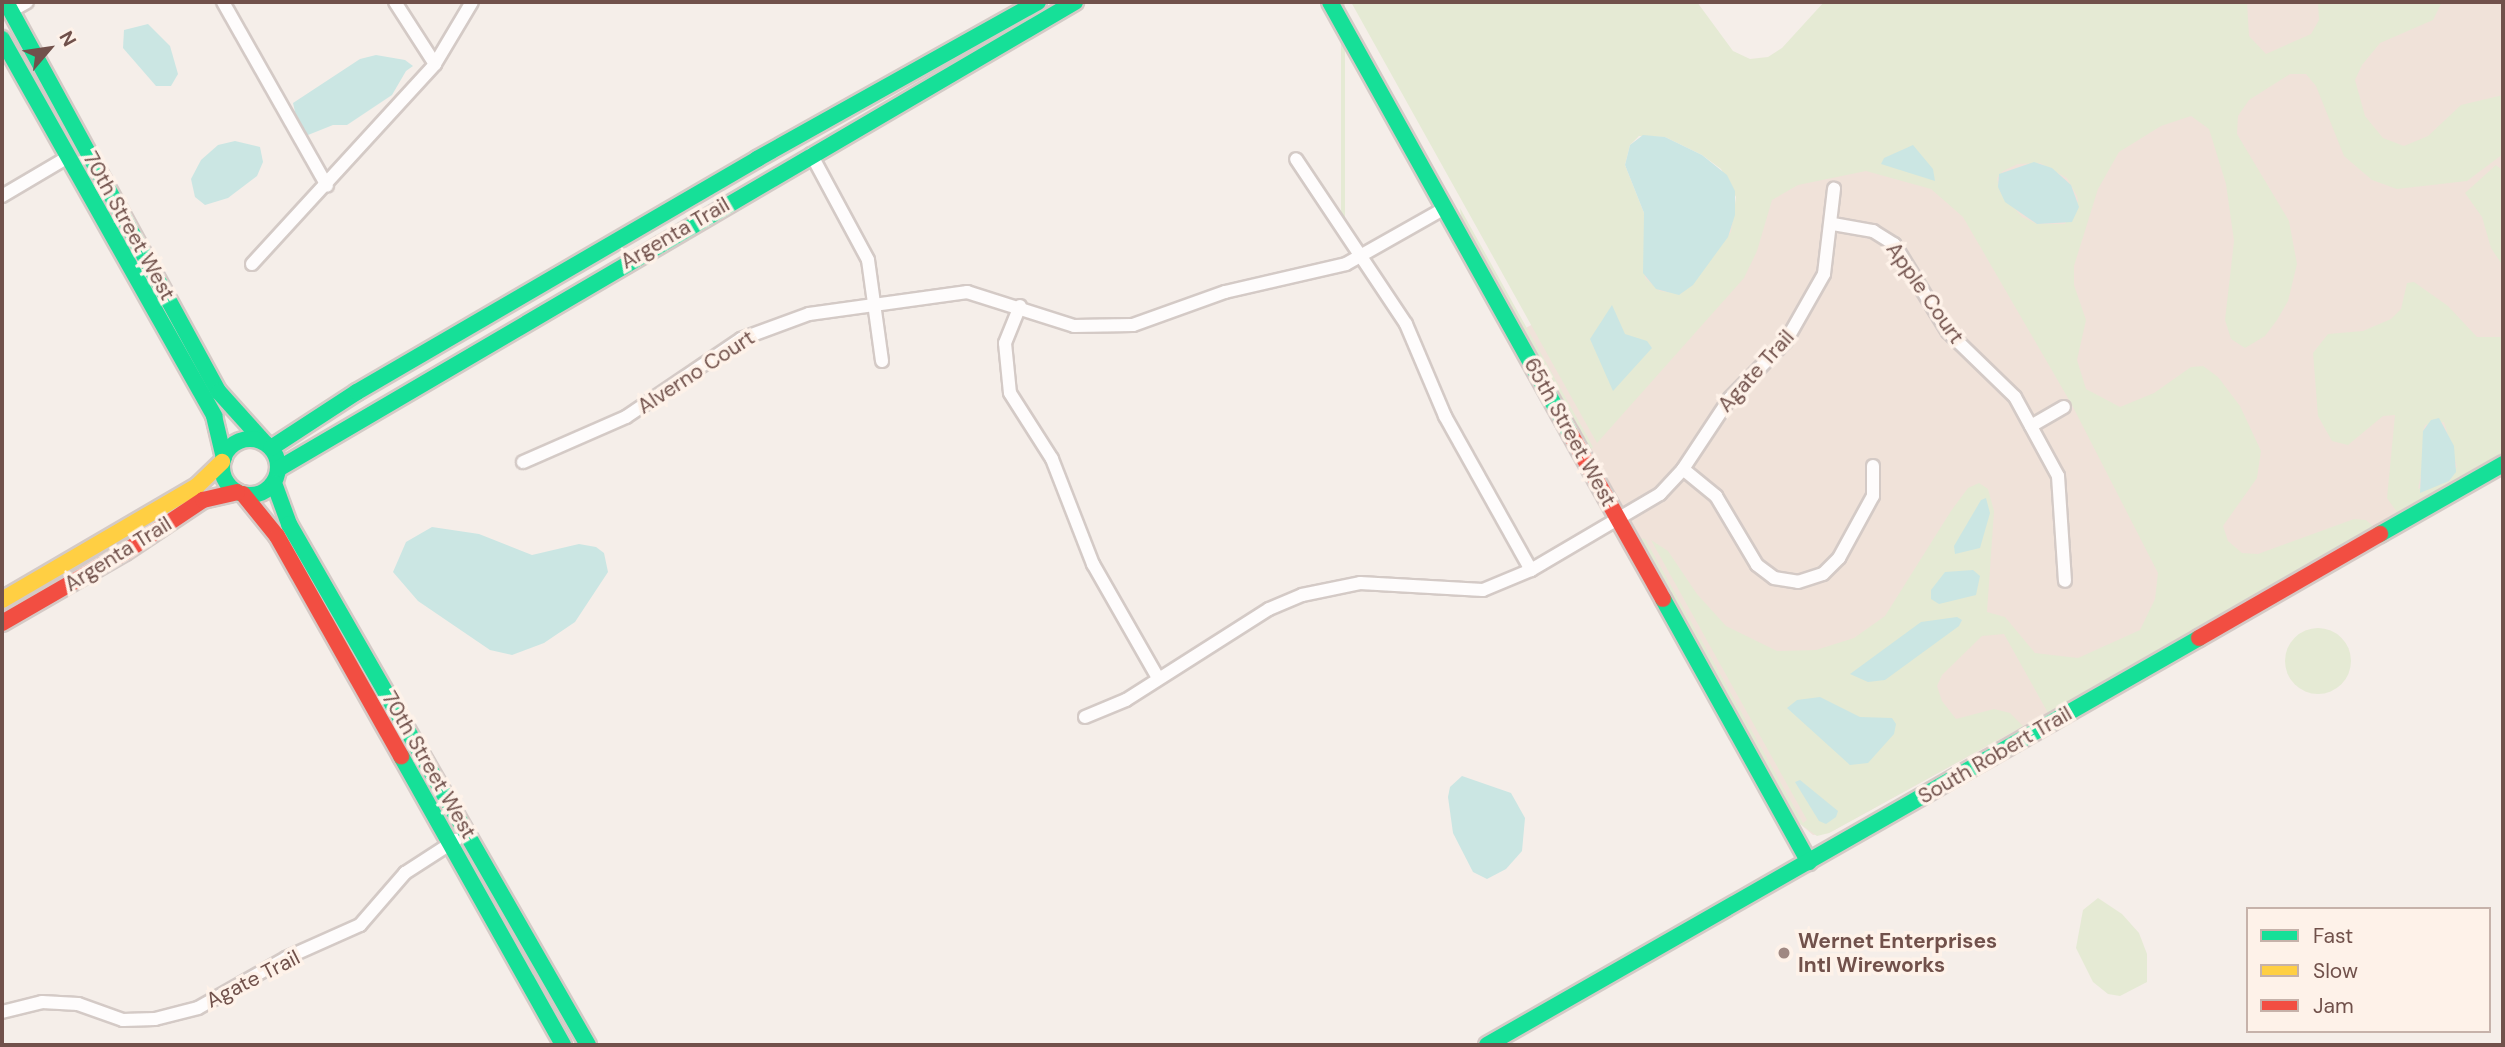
<!DOCTYPE html>
<style>
body{margin:0}
#map{position:relative;width:2505px;height:1047px;overflow:hidden;background:#f5eee9;font-family:"DM Sans",sans-serif}
div>[style]{position:absolute}
[style*='--x']{left:calc(var(--x)*1px);top:calc(var(--y)*1px);width:calc(var(--w)*1px);rotate:calc(var(--a)*1deg)}
.residential>*{inset:0;background:#f0e2d9}
.green>*{inset:0;background:#e5ead4;transform-origin:0 0}
.round{border-radius:50%}
.water>*{inset:0;background:#cbe6e3}
.roads{filter:drop-shadow(2px 0 #d4cac6) drop-shadow(-2px 0 #d4cac6) drop-shadow(0 2px #d4cac6) drop-shadow(0 -2px #d4cac6)}
.street>*{height:12px;margin:-6px;padding:0 6px;transform-origin:6px;border-radius:6px;background:#fefcfc}
.fast>*{height:16px;margin:-8px;padding:0 8px;transform-origin:8px;border-radius:8px;background:#16e098}
.fast>.ring{margin:-8px;padding:0;box-sizing:content-box;background:none;border:16px solid #16e098;border-radius:50%}
.slow>*{height:16px;margin:-8px;padding:0 8px;transform-origin:8px;border-radius:8px;background:#ffcf43}
.jam>*{height:16px;margin:-8px;padding:0 8px;transform-origin:8px;border-radius:8px;background:#f24e42}
.dots>*{width:19px;height:19px;translate:-50% -50%;box-sizing:border-box;border:4px solid #fef2e9;border-radius:50%}
span{translate:-50% -50%;white-space:nowrap;text-align:center;line-height:1.15;-webkit-text-stroke:7px #fef2e9;paint-order:stroke}
.street-label{font-size:21px;color:#71514b}
.poi-label{font-size:21px;color:#71514b;font-weight:700}
.left{translate:0 -50%;text-align:left}
.frame{position:absolute;inset:0;border:4px solid #71514b;pointer-events:none}
.legend{position:absolute;left:2246px;top:907px;width:245px;height:126px;box-sizing:border-box;background:#fef2e9;border:2px solid #c6b2aa;margin:0;padding:9px 12px;list-style:none;font-size:21px;color:#71514b}
.legend li{display:flex;align-items:center;gap:14px;height:35px}
.legend b{width:35px;border:2px solid #c6b2aa}
.north{position:absolute;left:14px;top:14px;width:70px;height:70px;-webkit-text-stroke:5px #fef2e9;paint-order:stroke;rotate:61deg;font-size:19px;font-weight:700;line-height:28px;text-align:center;color:#71514b}
.north::after{content:'';display:block;margin:auto;width:24px;height:32px;background:#71514b;clip-path:polygon(50% 0,100% 100%,50% 72%,0 100%)}
</style>
<div id="map">
<div class="residential">
<div style="clip-path:polygon(2111px 2px,2503px 2px,2503px 455px,2198px 631px,1829px 833px,1813px 835px,1799px 823px,1524px 329px)"></div>
</div>
<div class="green">
<div style="left:1341px;top:2px;width:4px;height:215px"></div>
<div style="clip-path:polygon(evenodd,1351px 2px,1697px 2px,1733px 51px,1750px 59px,1768px 57px,1782px 48px,1824px 2px,2247px 2px,2249px 36px,2266px 54px,2311px 34px,2319px 20px,2318px 2px,2442px 2px,2433px 20px,2380px 43px,2362px 65px,2355px 80px,2365px 116px,2383px 138px,2404px 146px,2428px 136px,2461px 105px,2503px 95px,2503px 154px,2467px 181px,2397px 189px,2372px 180px,2344px 156px,2316px 86px,2306px 74px,2290px 74px,2249px 100px,2238px 116px,2237px 134px,2289px 221px,2297px 264px,2288px 301px,2277px 320px,2265px 336px,2245px 348px,2231px 339px,2225px 320px,2234px 241px,2226px 184px,2209px 129px,2191px 116px,2161px 126px,2119px 152px,2098px 189px,2074px 266px,2074px 285px,2086px 320px,2077px 360px,2086px 389px,2120px 407px,2154px 393px,2191px 367px,2203px 366px,2218px 377px,2240px 406px,2261px 451px,2257px 478px,2223px 526px,2228px 541px,2242px 553px,2258px 554px,2354px 519px,2366px 520px,2375px 528px,2048px 713px,2004px 634px,1982px 636px,1942px 675px,1937px 686px,1942px 701px,1956px 719px,1994px 709px,2010px 713px,2023px 726px,1829px 833px,1817px 836px,1799px 823px,1640px 538px,1645px 539px,1803px 823px,1807px 820px,1651px 540px,1668px 551px,1697px 594px,1726px 626px,1777px 651px,1816px 650px,1854px 638px,1885px 616px,1951px 511px,1968px 488px,1979px 483px,1988px 489px,1994px 511px,1987px 612px,2005px 617px,2035px 653px,2078px 658px,2140px 630px,2155px 599px,2158px 573px,2072px 405px,1963px 217px,1931px 189px,1866px 171px,1798px 185px,1772px 200px,1757px 251px,1744px 278px,1597px 443px,1351px 2px,1639px 136px,1665px 137px,1702px 155px,1721px 169px,1736px 197px,1731px 232px,1681px 294px,1660px 291px,1645px 278px,1644px 213px,1625px 165px,1630px 145px,1639px 136px,1351px 2px,2040px 163px,2067px 178px,2077px 196px,2078px 201px,2065px 224px,2037px 224px,2022px 217px,2000px 192px,1997px 178px,2003px 171px,2018px 164px,2040px 163px)"></div>
<div style="clip-path:polygon(2496px 165px,2503px 171px,2503px 266px,2491px 248px,2482px 217px,2465px 193px)"></div>
<div style="clip-path:polygon(1460px 208px,1593px 447px,1591px 449px,1461px 217px)"></div>
<div style="clip-path:polygon(evenodd,2414px 282px,2448px 306px,2477px 337px,2503px 337px,2503px 455px,2399px 515px,2387px 498px,2395px 415px,2383px 416px,2348px 445px,2332px 441px,2318px 416px,2313px 353px,2328px 334px,2363px 331px,2391px 319px,2401px 309px,2407px 283px,2414px 282px,2444px 422px,2457px 467px,2418px 489px,2424px 460px,2423px 431px,2425px 425px,2444px 422px)"></div>
<div class="round" style="left:2285px;top:628px;width:66px;height:66px"></div>
<div style="clip-path:polygon(2098px 898px,2122px 914px,2139px 933px,2147px 954px,2147px 982px,2120px 996px,2108px 994px,2093px 982px,2076px 948px,2083px 910px)"></div>
</div>
<div class="water">
<div style="clip-path:polygon(148px 24px,170px 46px,178px 74px,171px 86px,156px 86px,123px 48px,124px 30px)"></div>
<div style="clip-path:polygon(376px 55px,405px 60px,413px 66px,406px 71px,392px 95px,347px 125px,333px 125px,308px 135px,299px 129px,293px 103px,360px 59px)"></div>
<div style="clip-path:polygon(1643px 135px,1665px 137px,1702px 155px,1727px 175px,1735px 191px,1735px 215px,1728px 237px,1693px 285px,1679px 295px,1656px 289px,1643px 273px,1644px 213px,1625px 165px,1630px 145px)"></div>
<div style="clip-path:polygon(235px 141px,260px 147px,263px 162px,257px 176px,228px 198px,205px 205px,195px 197px,191px 179px,201px 160px,218px 145px)"></div>
<div style="clip-path:polygon(1913px 145px,1933px 169px,1935px 181px,1881px 164px,1884px 158px)"></div>
<div style="clip-path:polygon(2034px 162px,2052px 168px,2071px 185px,2079px 207px,2072px 222px,2037px 224px,2005px 202px,1998px 187px,1999px 174px)"></div>
<div style="clip-path:polygon(1612px 305px,1625px 334px,1647px 341px,1652px 348px,1613px 391px,1590px 339px)"></div>
<div style="clip-path:polygon(2439px 418px,2454px 446px,2456px 472px,2449px 481px,2420px 493px,2423px 431px,2431px 420px)"></div>
<div style="clip-path:polygon(1986px 498px,1990px 513px,1980px 548px,1955px 554px,1954px 546px,1981px 500px)"></div>
<div style="clip-path:polygon(432px 527px,479px 534px,532px 555px,579px 544px,596px 547px,604px 553px,608px 572px,575px 622px,544px 643px,512px 655px,490px 650px,418px 601px,393px 572px,406px 542px)"></div>
<div style="clip-path:polygon(1973px 570px,1980px 576px,1976px 595px,1939px 604px,1931px 599px,1931px 590px,1945px 572px)"></div>
<div style="clip-path:polygon(1957px 617px,1962px 620px,1959px 626px,1885px 680px,1868px 682px,1850px 674px,1921px 622px)"></div>
<div style="clip-path:polygon(1820px 697px,1860px 717px,1892px 718px,1896px 724px,1894px 734px,1868px 763px,1850px 765px,1787px 708px,1797px 700px)"></div>
<div style="clip-path:polygon(1462px 776px,1511px 793px,1525px 818px,1522px 851px,1506px 869px,1487px 879px,1473px 872px,1453px 833px,1448px 797px,1450px 787px)"></div>
<div style="clip-path:polygon(1800px 780px,1838px 811px,1836px 817px,1826px 824px,1819px 821px,1795px 782px)"></div>
</div>
<div class="roads">
<div class="street">
<div style="--x:223;--y:2;--w:211;--a:60.5"></div>
<div style="--x:395;--y:2;--w:74;--a:57.2"></div>
<div style="--x:11;--y:11;--w:18;--a:-29"></div>
<div style="--x:811;--y:154;--w:120;--a:61.7"></div>
<div style="--x:868;--y:260;--w:102;--a:82.1"></div>
<div style="--x:2;--y:196;--w:77;--a:-30.6"></div>
<div style="--x:1833;--y:224;--w:41;--a:9.9"></div>
<div style="--x:1873;--y:231;--w:25;--a:32"></div>
<div style="--x:1894;--y:244;--w:103;--a:58.5"></div>
<div style="--x:1948;--y:332;--w:93;--a:44.1"></div>
<div style="--x:2015;--y:397;--w:90;--a:61.4"></div>
<div style="--x:2058;--y:476;--w:105;--a:86.2"></div>
<div style="--x:252;--y:264;--w:271;--a:-47.5"></div>
<div style="--x:435;--y:64;--w:72;--a:-59.2"></div>
<div style="--x:1020;--y:306;--w:40;--a:112"></div>
<div style="--x:1005;--y:343;--w:50;--a:84.3"></div>
<div style="--x:1010;--y:393;--w:78;--a:57.5"></div>
<div style="--x:1052;--y:459;--w:113;--a:68.7"></div>
<div style="--x:1093;--y:564;--w:131;--a:60.3"></div>
<div style="--x:2031;--y:426;--w:38;--a:-30"></div>
<div style="--x:523;--y:462;--w:112;--a:-23.6"></div>
<div style="--x:626;--y:417;--w:139;--a:-34.1"></div>
<div style="--x:741;--y:339;--w:72;--a:-20.2"></div>
<div style="--x:809;--y:314;--w:160;--a:-7.9"></div>
<div style="--x:967;--y:292;--w:112;--a:17.6"></div>
<div style="--x:1074;--y:326;--w:59;--a:-1"></div>
<div style="--x:1133;--y:325;--w:98;--a:-19.7"></div>
<div style="--x:1225;--y:292;--w:124;--a:-13"></div>
<div style="--x:1346;--y:264;--w:114;--a:-29.5"></div>
<div style="--x:1683;--y:469;--w:43;--a:39.3"></div>
<div style="--x:1716;--y:496;--w:80;--a:59.3"></div>
<div style="--x:1757;--y:565;--w:21;--a:37"></div>
<div style="--x:1774;--y:578;--w:24;--a:9"></div>
<div style="--x:1798;--y:582;--w:26;--a:-18"></div>
<div style="--x:1823;--y:574;--w:23;--a:-45"></div>
<div style="--x:1839;--y:558;--w:71;--a:-61.3"></div>
<div style="--x:1873;--y:496;--w:30;--a:-90"></div>
<div style="--x:1531;--y:570;--w:150;--a:-30.5"></div>
<div style="--x:1660;--y:494;--w:34;--a:-47"></div>
<div style="--x:1683;--y:469;--w:85;--a:-56.5"></div>
<div style="--x:1730;--y:398;--w:80;--a:-45.5"></div>
<div style="--x:1786;--y:341;--w:77;--a:-60.4"></div>
<div style="--x:1824;--y:274;--w:86;--a:-83.3"></div>
<div style="--x:1085;--y:717;--w:44;--a:-22.5"></div>
<div style="--x:1126;--y:700;--w:169;--a:-32.5"></div>
<div style="--x:1269;--y:609;--w:36;--a:-23"></div>
<div style="--x:1302;--y:595;--w:59;--a:-11.7"></div>
<div style="--x:1360;--y:583;--w:123;--a:3.3"></div>
<div style="--x:1483;--y:590;--w:52;--a:-22.6"></div>
<div style="--x:1531;--y:570;--w:176;--a:-119.2"></div>
<div style="--x:1445;--y:416;--w:100;--a:-113"></div>
<div style="--x:1406;--y:324;--w:198;--a:-123.7"></div>
<div style="--x:2;--y:1012;--w:41;--a:-14"></div>
<div style="--x:42;--y:1002;--w:36;--a:3"></div>
<div style="--x:78;--y:1004;--w:48;--a:19.6"></div>
<div style="--x:123;--y:1020;--w:32;--a:-2"></div>
<div style="--x:155;--y:1019;--w:44;--a:-14.3"></div>
<div style="--x:198;--y:1008;--w:101;--a:-29.6"></div>
<div style="--x:286;--y:958;--w:81;--a:-24"></div>
<div style="--x:360;--y:925;--w:69;--a:-49.1"></div>
<div style="--x:405;--y:873;--w:61;--a:-32.9"></div>
</div>
<div class="fast">
<div style="--x:6;--y:2;--w:444;--a:61.4"></div>
<div style="--x:219;--y:392;--w:67;--a:48"></div>
<div style="--x:1330;--y:2;--w:496;--a:60.9"></div>
<div style="--x:2;--y:39;--w:433;--a:60.6"></div>
<div style="--x:214;--y:416;--w:43;--a:76.6"></div>
<div class="ring" style="left:222px;top:439px;width:40px;height:40px"></div>
<div style="--x:271;--y:448;--w:103;--a:-33.1"></div>
<div style="--x:357;--y:392;--w:463;--a:-30.2"></div>
<div style="--x:757;--y:159;--w:322;--a:-29.2"></div>
<div style="--x:278;--y:469;--w:924;--a:-30.37"></div>
<div style="--x:274;--y:483;--w:44;--a:69.9"></div>
<div style="--x:289;--y:524;--w:601;--a:60.15"></div>
<div style="--x:2380;--y:534;--w:142;--a:-29.6"></div>
<div style="--x:1663;--y:599;--w:301;--a:61"></div>
<div style="--x:401;--y:756;--w:331;--a:60.7"></div>
<div style="--x:1487;--y:1045;--w:820;--a:-29.75"></div>
</div>
<div class="slow">
<div style="--x:2;--y:600;--w:226;--a:-30.3"></div>
<div style="--x:197;--y:486;--w:35;--a:-44"></div>
</div>
<div class="jam">
<div style="--x:1571;--y:435;--w:188;--a:60.7"></div>
<div style="--x:243;--y:494;--w:54;--a:51"></div>
<div style="--x:277;--y:536;--w:253;--a:60.6"></div>
<div style="--x:2;--y:623;--w:142;--a:-30"></div>
<div style="--x:125;--y:552;--w:94;--a:-33.7"></div>
<div style="--x:203;--y:500;--w:35;--a:-13"></div>
<div style="--x:2199;--y:638;--w:209;--a:-29.9"></div>
</div>
</div>
<div class="dots">
<div style="left:1784px;top:953px;background:#9f8882"></div>
</div>
<div class="street-label">
<span style="left:129px;top:226px;rotate:61deg">70th Street West</span>
<span style="left:675px;top:233px;rotate:-30deg">Argenta Trail</span>
<span style="left:1925px;top:293px;rotate:55deg">Apple Court</span>
<span style="left:1756px;top:371px;rotate:-48deg">Agate Trail</span>
<span style="left:696px;top:372px;rotate:-33deg">Alverno Court</span>
<span style="left:1570px;top:432px;rotate:61deg">65th Street West</span>
<span style="left:118px;top:554px;rotate:-32deg">Argenta Trail</span>
<span style="left:1995px;top:755px;rotate:-30deg">South Robert Trail</span>
<span style="left:429px;top:765px;rotate:60deg">70th Street West</span>
<span style="left:253px;top:979px;rotate:-27deg">Agate Trail</span>
</div>
<div class="poi-label">
<span class="left" style="left:1798px;top:953px">Wernet Enterprises<br>Intl Wireworks</span>
</div>
<div class="frame"></div>
<ul class="legend">
<li><b style="height:9px;background:#16e098"></b>Fast</li>
<li><b style="height:9px;background:#ffcf43"></b>Slow</li>
<li><b style="height:9px;background:#f24e42"></b>Jam</li>
</ul>
<div class="north">N</div>
</div>
